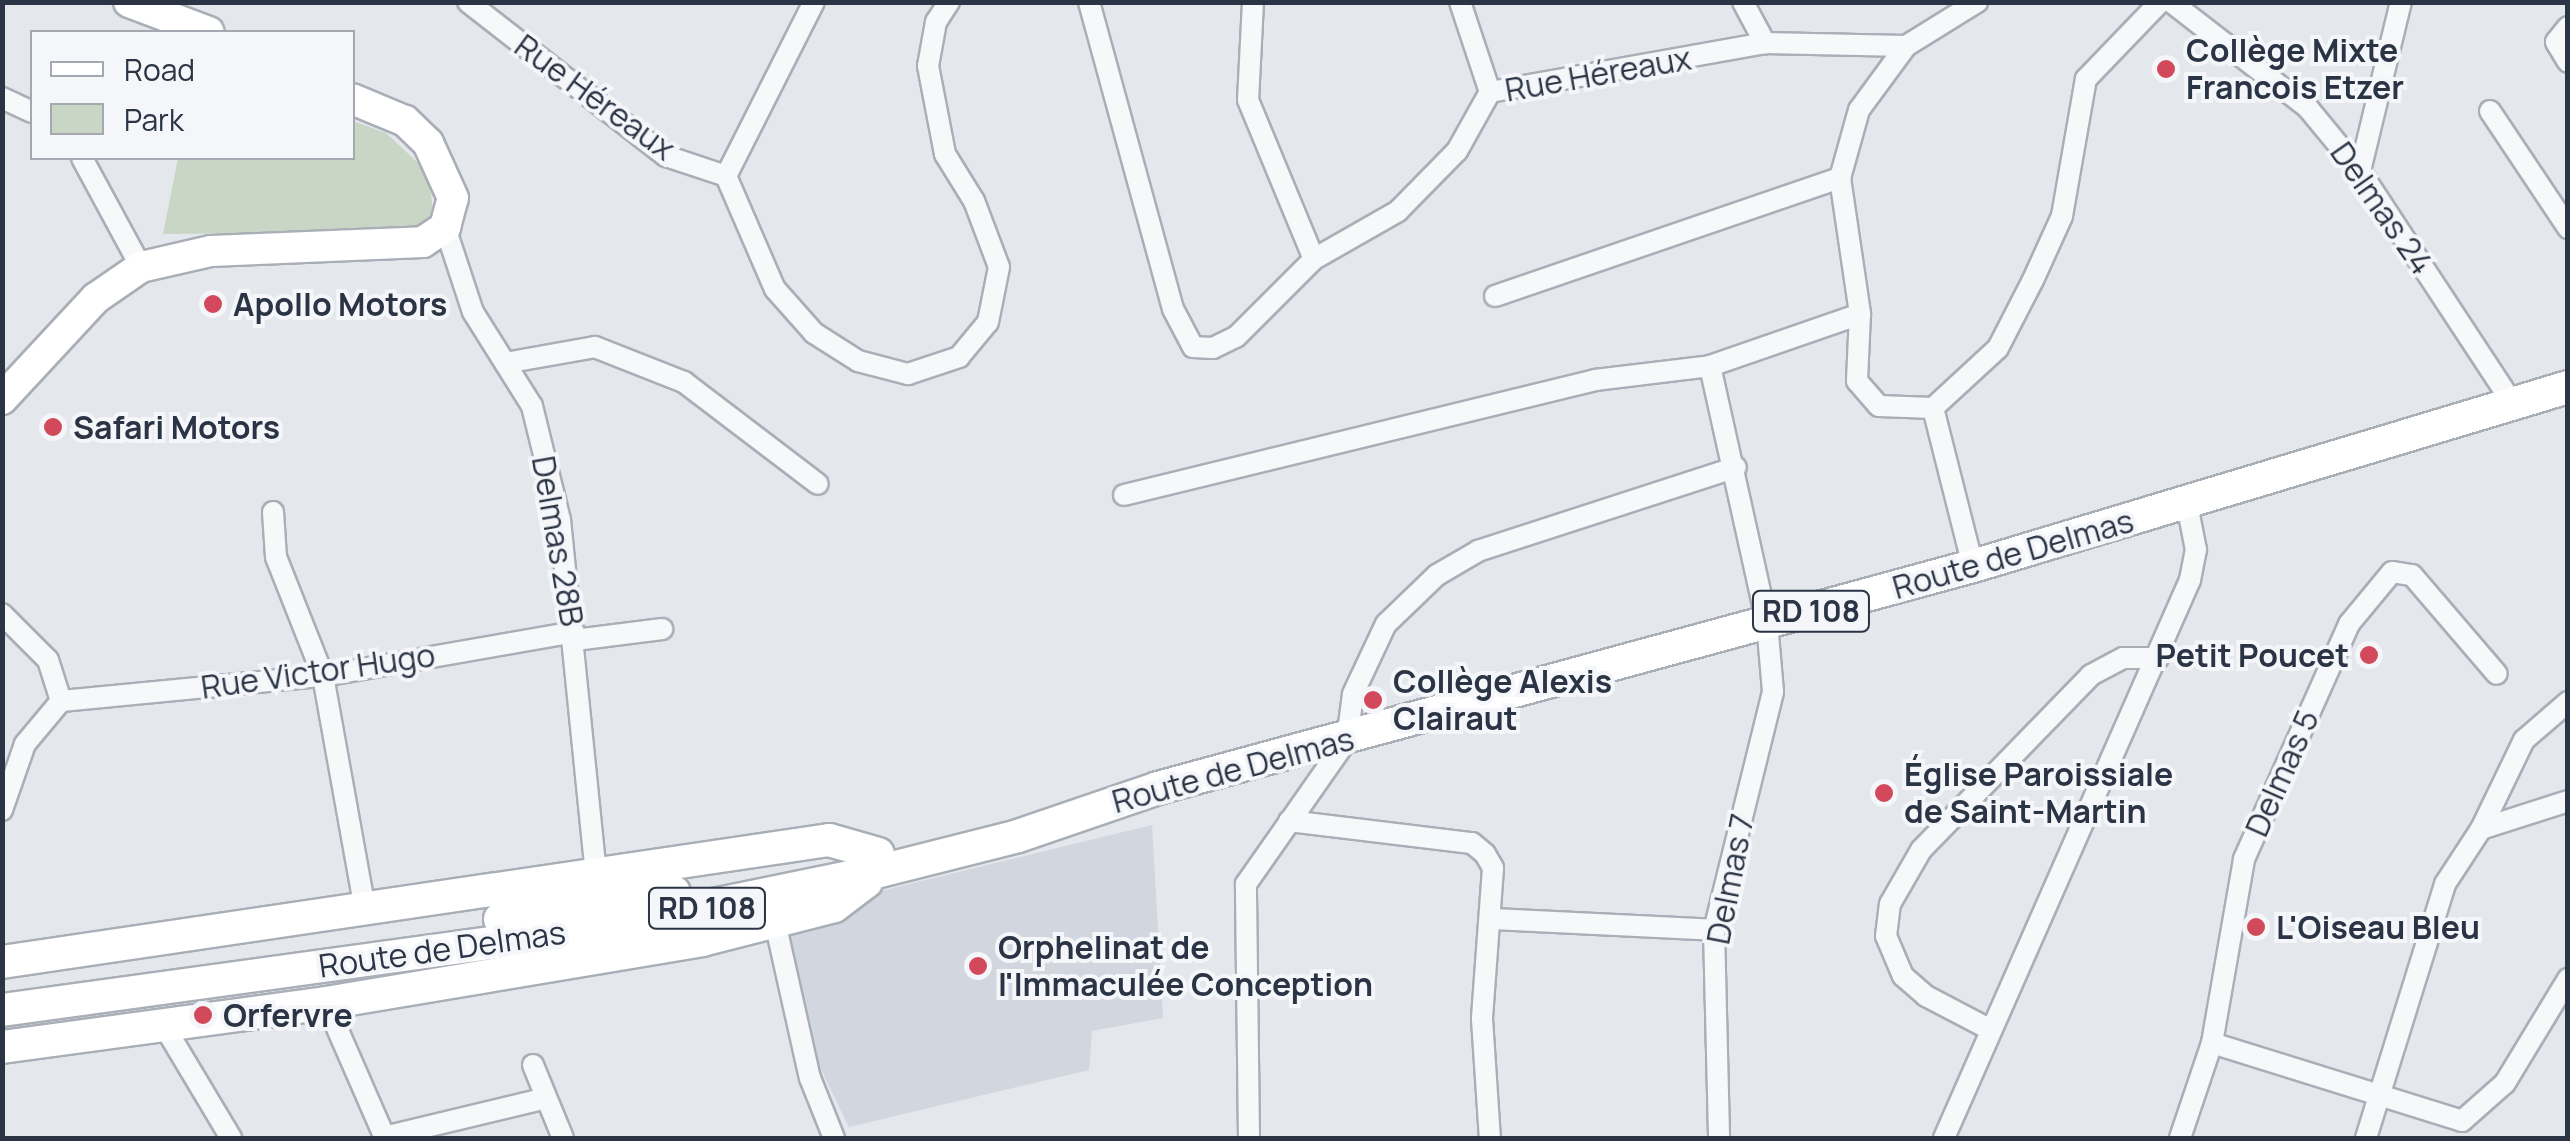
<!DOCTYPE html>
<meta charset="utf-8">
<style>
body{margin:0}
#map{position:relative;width:2570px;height:1141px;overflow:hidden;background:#e4e7ec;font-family:Manrope,sans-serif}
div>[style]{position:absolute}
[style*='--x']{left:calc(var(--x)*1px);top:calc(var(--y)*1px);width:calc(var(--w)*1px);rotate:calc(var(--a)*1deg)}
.built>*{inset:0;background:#d2d6de}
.green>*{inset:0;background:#c9d6c5}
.roads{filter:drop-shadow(2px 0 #a9aeb7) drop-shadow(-2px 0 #a9aeb7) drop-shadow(0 2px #a9aeb7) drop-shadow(0 -2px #a9aeb7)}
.street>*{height:20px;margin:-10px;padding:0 10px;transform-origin:10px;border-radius:10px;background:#f7f8fa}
.secondary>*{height:30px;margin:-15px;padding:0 15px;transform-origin:15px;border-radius:15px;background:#fff}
.primary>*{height:32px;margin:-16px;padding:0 16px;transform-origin:16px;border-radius:16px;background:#fff}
.dots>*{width:28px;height:28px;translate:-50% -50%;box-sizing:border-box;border:5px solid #f4f6f9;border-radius:50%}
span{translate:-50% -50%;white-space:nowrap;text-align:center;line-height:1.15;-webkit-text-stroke:8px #f4f6f9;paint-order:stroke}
.shield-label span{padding:2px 8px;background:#f4f6f9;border:2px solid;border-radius:8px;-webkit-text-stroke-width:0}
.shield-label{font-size:30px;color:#2b3445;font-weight:700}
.poi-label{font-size:32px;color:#2b3445;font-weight:700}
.left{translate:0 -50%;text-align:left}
.right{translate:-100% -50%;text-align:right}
.street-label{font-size:32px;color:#2b3445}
.frame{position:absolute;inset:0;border:5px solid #2b3445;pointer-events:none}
.legend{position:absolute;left:30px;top:30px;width:325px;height:130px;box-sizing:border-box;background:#f4f6f9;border:2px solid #a4a8b1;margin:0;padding:12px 18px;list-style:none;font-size:30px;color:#2b3445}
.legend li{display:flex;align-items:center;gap:20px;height:50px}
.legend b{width:50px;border:2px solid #a4a8b1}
</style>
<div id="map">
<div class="built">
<div style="clip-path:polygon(1152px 825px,1163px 1018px,1092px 1031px,1089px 1070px,849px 1127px,812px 1051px,786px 914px)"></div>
</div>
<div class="green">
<div style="clip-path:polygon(353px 121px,386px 133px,428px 172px,434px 217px,414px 231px,163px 234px,178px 158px,352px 158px)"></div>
</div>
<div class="roads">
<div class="street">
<div style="--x:468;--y:2;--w:251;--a:37.9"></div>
<div style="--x:666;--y:156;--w:63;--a:18.4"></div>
<div style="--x:726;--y:176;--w:123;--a:66.6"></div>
<div style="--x:775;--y:289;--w:59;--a:48.4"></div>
<div style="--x:814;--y:333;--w:52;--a:32.5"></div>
<div style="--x:858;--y:361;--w:52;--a:14.6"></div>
<div style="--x:908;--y:374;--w:54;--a:-18.4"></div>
<div style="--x:959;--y:357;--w:45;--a:-50.4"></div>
<div style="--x:988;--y:322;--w:56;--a:-78.7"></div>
<div style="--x:999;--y:267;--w:71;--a:-110.7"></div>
<div style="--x:974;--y:201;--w:55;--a:-121.7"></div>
<div style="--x:945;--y:154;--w:90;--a:-100.9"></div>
<div style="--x:928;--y:66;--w:45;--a:-79.7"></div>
<div style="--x:936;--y:22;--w:24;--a:-57"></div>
<div style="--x:1089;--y:2;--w:318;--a:74.7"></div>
<div style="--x:1173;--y:309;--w:43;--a:62.2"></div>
<div style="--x:1193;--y:347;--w:20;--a:3"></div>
<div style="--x:1213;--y:348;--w:25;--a:-26"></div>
<div style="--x:1236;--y:337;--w:110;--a:-45"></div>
<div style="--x:1314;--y:259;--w:97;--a:-29.7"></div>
<div style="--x:1398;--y:211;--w:84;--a:-45.5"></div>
<div style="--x:1457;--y:151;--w:68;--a:-60.8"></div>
<div style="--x:1490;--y:92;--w:279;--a:-10.1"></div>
<div style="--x:1765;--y:43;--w:141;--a:1.2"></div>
<div style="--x:1906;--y:46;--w:84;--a:-31.8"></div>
<div style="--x:1253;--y:2;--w:98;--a:92.9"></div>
<div style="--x:1248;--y:100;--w:172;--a:67.5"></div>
<div style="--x:1460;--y:2;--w:95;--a:71.6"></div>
<div style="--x:1743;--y:2;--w:47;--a:61.8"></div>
<div style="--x:2171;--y:2;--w:173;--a:37.7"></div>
<div style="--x:2308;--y:108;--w:82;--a:50.5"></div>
<div style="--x:2360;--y:171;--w:280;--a:56.7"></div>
<div style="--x:2568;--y:27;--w:19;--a:129"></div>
<div style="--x:2556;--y:42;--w:23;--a:59"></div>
<div style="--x:1906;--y:46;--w:79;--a:126.3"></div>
<div style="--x:1859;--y:110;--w:71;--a:105.6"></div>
<div style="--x:1840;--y:178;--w:137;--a:81.6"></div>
<div style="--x:1860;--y:314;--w:67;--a:92.6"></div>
<div style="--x:1857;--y:381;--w:33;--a:49"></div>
<div style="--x:1879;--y:406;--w:54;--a:2.1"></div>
<div style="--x:1933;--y:408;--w:88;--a:-42.7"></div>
<div style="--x:1998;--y:348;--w:76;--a:-62.8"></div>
<div style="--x:2033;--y:280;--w:70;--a:-65.6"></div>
<div style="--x:2062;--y:216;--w:139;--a:-80.1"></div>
<div style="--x:2086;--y:79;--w:107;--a:-46.1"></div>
<div style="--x:2;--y:98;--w:33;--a:25"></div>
<div style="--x:2490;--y:111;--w:141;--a:56.3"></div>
<div style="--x:82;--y:158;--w:124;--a:61.6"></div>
<div style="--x:2360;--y:171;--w:174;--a:-76.4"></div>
<div style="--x:726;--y:176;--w:195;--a:-63.2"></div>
<div style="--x:445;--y:227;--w:89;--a:71.8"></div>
<div style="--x:473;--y:312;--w:111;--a:57.9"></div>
<div style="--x:532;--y:406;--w:117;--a:76.2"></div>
<div style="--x:560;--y:520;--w:358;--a:84.2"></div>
<div style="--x:1495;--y:296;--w:365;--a:-18.9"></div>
<div style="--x:505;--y:363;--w:91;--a:-10.1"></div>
<div style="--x:595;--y:347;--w:96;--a:21.5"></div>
<div style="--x:684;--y:382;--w:168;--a:37.3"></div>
<div style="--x:1710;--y:366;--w:263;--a:77.5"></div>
<div style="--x:1767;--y:623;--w:69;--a:85"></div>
<div style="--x:1773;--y:692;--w:245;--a:103.9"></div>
<div style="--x:1714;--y:930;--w:208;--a:88.6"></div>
<div style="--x:1933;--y:408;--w:163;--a:75.8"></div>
<div style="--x:1124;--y:495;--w:485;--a:-13.7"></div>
<div style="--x:1595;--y:380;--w:116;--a:-6.9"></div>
<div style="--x:1710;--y:366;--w:159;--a:-19.1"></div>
<div style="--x:273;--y:512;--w:45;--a:86.2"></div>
<div style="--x:276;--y:557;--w:128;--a:68.4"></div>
<div style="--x:323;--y:676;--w:237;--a:79.8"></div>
<div style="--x:2;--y:614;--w:65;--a:45"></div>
<div style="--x:48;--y:660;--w:43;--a:72.4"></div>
<div style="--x:575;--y:640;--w:88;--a:-7.2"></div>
<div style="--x:61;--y:701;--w:263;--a:-5.5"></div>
<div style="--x:323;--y:676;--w:255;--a:-9.9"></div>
<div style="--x:2;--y:810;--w:70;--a:-70.8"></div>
<div style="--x:25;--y:744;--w:56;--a:-50.1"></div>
<div style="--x:1289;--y:821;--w:184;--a:6.9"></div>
<div style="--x:1472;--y:843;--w:17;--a:40"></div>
<div style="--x:1485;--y:854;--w:16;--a:60"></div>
<div style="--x:1493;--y:868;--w:151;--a:94.2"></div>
<div style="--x:1482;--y:1019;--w:119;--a:86.2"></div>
<div style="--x:2481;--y:829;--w:91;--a:-17.8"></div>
<div style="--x:1493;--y:919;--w:221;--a:2.8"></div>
<div style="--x:775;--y:922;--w:160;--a:77.4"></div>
<div style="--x:810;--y:1078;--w:65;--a:68.2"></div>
<div style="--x:326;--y:1003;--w:147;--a:66.4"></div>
<div style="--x:164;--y:1026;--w:131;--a:59.1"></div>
<div style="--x:1991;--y:1030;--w:73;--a:-152.4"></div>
<div style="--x:1926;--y:996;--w:30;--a:-139"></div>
<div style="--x:1903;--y:976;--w:43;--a:-113"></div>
<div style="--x:1886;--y:936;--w:32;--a:-83"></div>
<div style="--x:1890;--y:904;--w:62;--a:-60.1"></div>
<div style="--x:1921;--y:850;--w:244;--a:-45.8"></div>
<div style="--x:2091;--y:675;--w:36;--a:-28"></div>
<div style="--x:2123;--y:658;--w:35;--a:0"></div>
<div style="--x:2212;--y:1043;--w:262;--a:17.3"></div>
<div style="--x:2462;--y:1121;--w:57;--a:-41.5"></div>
<div style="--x:2505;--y:1083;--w:122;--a:-58.8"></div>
<div style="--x:533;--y:1065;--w:79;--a:67.7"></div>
<div style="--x:384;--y:1137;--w:163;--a:-13.5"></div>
<div style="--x:1249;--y:1138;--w:254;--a:-90.7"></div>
<div style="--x:1246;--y:884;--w:176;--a:-55"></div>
<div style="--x:1347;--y:740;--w:46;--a:-82.6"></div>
<div style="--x:1353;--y:694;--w:77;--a:-64.8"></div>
<div style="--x:1386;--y:624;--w:71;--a:-43.9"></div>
<div style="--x:1437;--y:575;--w:48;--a:-30.3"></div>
<div style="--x:1478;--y:551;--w:271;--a:-18"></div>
<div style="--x:1944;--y:1138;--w:610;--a:-66.21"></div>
<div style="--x:2190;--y:580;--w:31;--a:-79"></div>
<div style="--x:2196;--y:550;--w:47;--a:-101.1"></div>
<div style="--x:2180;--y:1138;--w:100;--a:-71.4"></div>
<div style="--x:2212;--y:1043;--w:187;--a:-80.1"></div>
<div style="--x:2244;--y:859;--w:257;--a:-65.9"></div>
<div style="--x:2349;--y:624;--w:67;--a:-50.4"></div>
<div style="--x:2392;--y:572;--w:20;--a:9"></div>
<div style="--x:2412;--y:575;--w:130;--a:49.4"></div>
<div style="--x:2366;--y:1138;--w:266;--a:-72.7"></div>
<div style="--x:2445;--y:884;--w:66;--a:-56.8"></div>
<div style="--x:2481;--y:829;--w:99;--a:-64.2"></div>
<div style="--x:2524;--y:740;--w:58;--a:-40.8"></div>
</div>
<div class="secondary">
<div style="--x:129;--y:2;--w:85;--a:20.6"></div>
<div style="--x:2;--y:399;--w:138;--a:-47.1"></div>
<div style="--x:96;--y:298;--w:55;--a:-34.6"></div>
<div style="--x:141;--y:267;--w:72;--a:-12.9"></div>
<div style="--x:211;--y:251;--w:212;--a:-2.4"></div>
<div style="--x:423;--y:242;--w:27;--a:-34"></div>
<div style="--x:445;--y:227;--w:30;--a:-75"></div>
<div style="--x:453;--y:198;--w:60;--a:-114.4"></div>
<div style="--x:428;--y:143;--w:32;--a:-136"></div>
<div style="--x:405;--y:121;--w:57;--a:-157.5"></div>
</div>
<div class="primary">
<div style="--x:500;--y:919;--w:176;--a:-8.8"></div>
<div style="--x:2;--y:962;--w:836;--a:-8.39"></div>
<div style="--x:829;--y:840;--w:51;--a:15.9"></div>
<div style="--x:2;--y:1010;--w:610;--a:-7.82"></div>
<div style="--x:606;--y:927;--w:280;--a:-11.6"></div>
<div style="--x:880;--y:871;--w:142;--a:-14.2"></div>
<div style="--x:1018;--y:836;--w:148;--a:-18.9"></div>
<div style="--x:1158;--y:788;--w:845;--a:-15.24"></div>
<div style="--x:1973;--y:566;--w:621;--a:-16.74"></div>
<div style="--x:2;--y:1047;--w:327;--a:-7.7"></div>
<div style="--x:326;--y:1003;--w:381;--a:-9.5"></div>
<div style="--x:702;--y:940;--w:136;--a:-14.4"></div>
<div style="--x:834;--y:906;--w:41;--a:-37.1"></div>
</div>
</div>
<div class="dots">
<div style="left:2166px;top:69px;background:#d1495b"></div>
<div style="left:213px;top:304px;background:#d1495b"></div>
<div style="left:53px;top:427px;background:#d1495b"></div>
<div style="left:2369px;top:655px;background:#d1495b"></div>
<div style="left:1373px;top:700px;background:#d1495b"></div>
<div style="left:1884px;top:793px;background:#d1495b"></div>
<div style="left:2256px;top:927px;background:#d1495b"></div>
<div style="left:978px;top:966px;background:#d1495b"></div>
<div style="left:203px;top:1015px;background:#d1495b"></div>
</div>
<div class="shield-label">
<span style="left:1811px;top:611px">RD 108</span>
<span style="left:707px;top:908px">RD 108</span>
</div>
<div class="poi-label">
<span class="left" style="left:2186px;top:69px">Collège Mixte<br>Francois Etzer</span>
<span class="left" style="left:233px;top:304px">Apollo Motors</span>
<span class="left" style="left:73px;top:427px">Safari Motors</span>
<span class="right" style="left:2349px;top:655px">Petit Poucet</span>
<span class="left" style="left:1393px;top:700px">Collège Alexis<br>Clairaut</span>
<span class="left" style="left:1904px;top:793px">Église Paroissiale<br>de Saint-Martin</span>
<span class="left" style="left:2276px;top:927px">L'Oiseau Bleu</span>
<span class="left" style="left:998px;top:966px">Orphelinat de<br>l'Immaculée Conception</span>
<span class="left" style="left:223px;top:1015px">Orfervre</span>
</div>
<div class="street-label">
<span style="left:1598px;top:74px;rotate:-10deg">Rue Héreaux</span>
<span style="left:595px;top:97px;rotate:36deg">Rue Héreaux</span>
<span style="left:2382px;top:208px;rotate:55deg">Delmas 24</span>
<span style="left:558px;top:541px;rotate:80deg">Delmas 28B</span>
<span style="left:2013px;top:554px;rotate:-16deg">Route de Delmas</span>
<span style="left:318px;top:671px;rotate:-8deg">Rue Victor Hugo</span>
<span style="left:1233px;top:770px;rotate:-15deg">Route de Delmas</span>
<span style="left:2282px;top:773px;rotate:-66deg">Delmas 5</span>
<span style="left:1730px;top:879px;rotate:-79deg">Delmas 7</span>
<span style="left:442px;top:949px;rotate:-8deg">Route de Delmas</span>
</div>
<div class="frame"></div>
<ul class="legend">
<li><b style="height:12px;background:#fff"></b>Road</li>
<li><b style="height:28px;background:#c9d6c5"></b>Park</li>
</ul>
</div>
